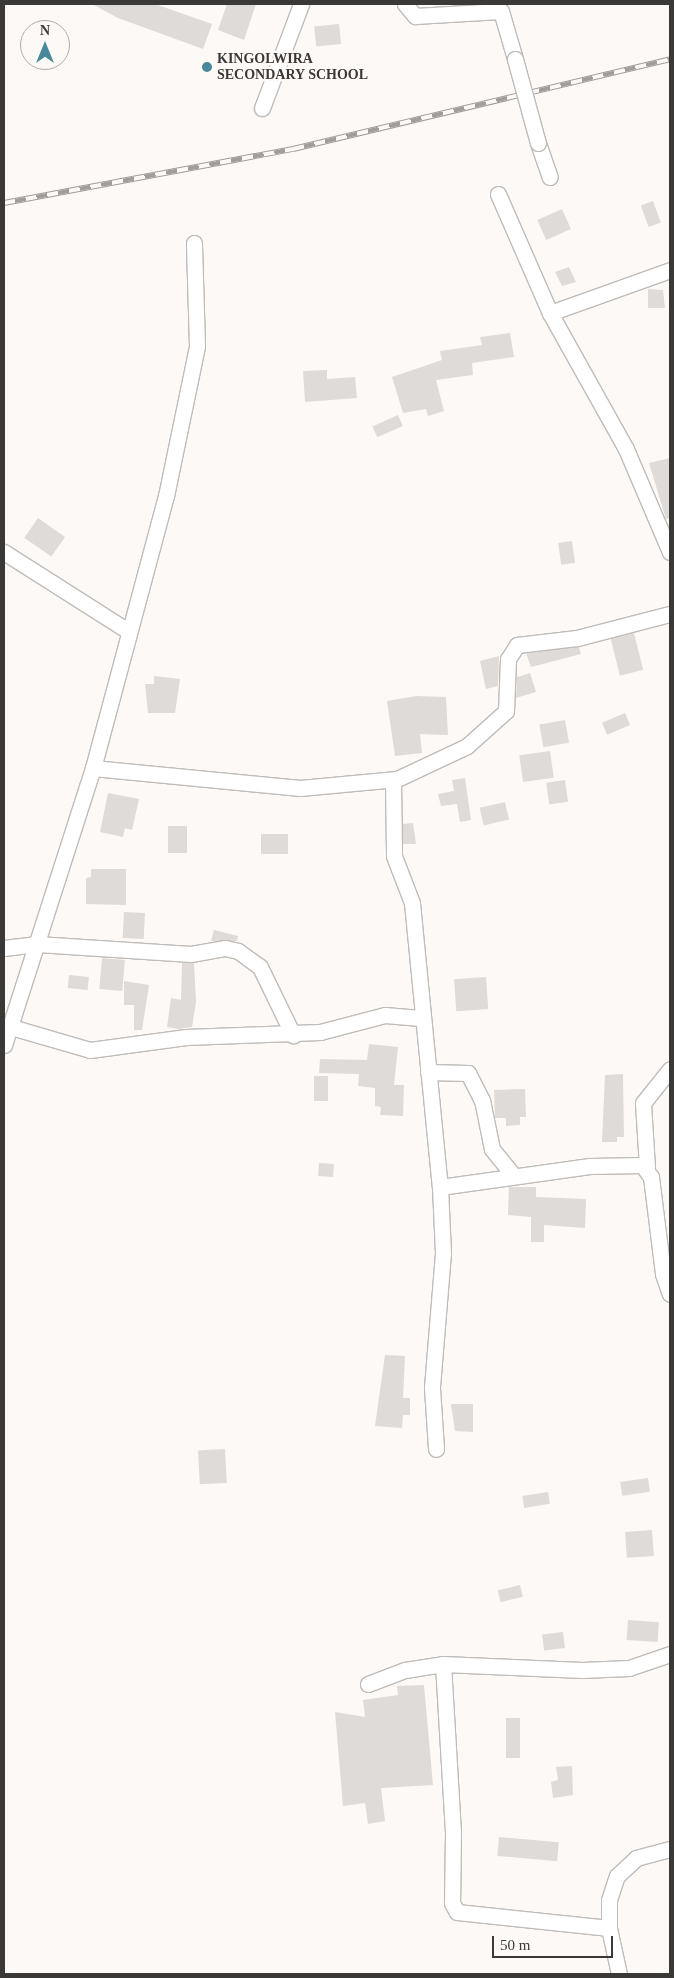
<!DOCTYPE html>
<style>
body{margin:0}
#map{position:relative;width:674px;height:1978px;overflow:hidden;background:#fcf9f6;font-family:Georgia,serif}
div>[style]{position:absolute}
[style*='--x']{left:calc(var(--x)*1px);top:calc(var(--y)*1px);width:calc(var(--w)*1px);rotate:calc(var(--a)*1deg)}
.building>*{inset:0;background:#dedbd9;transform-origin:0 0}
.roads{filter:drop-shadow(1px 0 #bfbcb9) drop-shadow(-1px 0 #bfbcb9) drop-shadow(0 1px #bfbcb9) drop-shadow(0 -1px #bfbcb9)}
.street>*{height:15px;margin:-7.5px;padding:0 7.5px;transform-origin:7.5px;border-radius:7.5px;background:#fff}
.rail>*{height:5.5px;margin-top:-2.75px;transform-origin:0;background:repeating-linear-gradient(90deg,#fcf9f6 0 11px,#a09d9b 0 22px);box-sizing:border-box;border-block:1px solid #a09d9b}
.bridges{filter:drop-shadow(1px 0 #bfbcb9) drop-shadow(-1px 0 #bfbcb9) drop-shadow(0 1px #bfbcb9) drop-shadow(0 -1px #bfbcb9)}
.street-bridge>*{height:15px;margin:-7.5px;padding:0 7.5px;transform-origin:7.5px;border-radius:7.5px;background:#fff}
.dots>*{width:14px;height:14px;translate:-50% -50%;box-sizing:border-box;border:2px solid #fcf9f6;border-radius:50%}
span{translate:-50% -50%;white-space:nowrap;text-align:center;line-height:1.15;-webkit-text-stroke:4.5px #fcf9f6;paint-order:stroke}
.poi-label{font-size:14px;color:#3b3938;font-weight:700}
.left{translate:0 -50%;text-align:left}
.frame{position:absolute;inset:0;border:5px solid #3b3938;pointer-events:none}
.north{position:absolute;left:20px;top:20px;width:50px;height:50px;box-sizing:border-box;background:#fcf9f6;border:1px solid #afacaa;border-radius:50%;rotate:0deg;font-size:14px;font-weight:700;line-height:20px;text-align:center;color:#3b3938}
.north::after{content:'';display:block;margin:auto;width:18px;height:22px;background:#47889a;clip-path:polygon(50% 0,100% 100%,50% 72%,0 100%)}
.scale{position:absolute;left:492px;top:1936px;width:121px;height:22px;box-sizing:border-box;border:2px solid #3b3938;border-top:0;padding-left:6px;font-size:15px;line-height:18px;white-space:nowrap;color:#3b3938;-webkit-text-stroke:4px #fcf9f6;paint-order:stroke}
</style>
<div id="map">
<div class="building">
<div style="clip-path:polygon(92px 4px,155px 4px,212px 24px,203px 49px,118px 18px)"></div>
<div style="clip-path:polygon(227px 4px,256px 4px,244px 40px,218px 30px)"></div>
<div style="left:339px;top:24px;width:20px;height:25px;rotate:84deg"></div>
<div style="left:653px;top:201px;width:23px;height:13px;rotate:70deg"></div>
<div style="left:562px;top:209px;width:22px;height:27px;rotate:66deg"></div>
<div style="clip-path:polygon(569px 267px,576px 282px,562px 286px,555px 272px)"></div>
<div style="clip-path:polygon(648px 289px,663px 290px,665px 308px,648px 308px)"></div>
<div style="clip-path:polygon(510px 333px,514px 357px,472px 363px,473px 375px,436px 380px,444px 411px,428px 416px,426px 409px,403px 413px,392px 377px,442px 360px,440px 351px,482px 345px,480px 337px)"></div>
<div style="clip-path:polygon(327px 370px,327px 379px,355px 377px,357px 398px,305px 402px,303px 371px)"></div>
<div style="left:398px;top:415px;width:12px;height:28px;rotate:66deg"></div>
<div style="clip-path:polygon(670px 458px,670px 518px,666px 519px,649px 463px)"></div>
<div style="left:38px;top:518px;width:33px;height:24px;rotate:35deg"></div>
<div style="left:572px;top:541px;width:22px;height:14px;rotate:82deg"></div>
<div style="left:634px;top:633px;width:38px;height:24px;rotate:76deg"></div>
<div style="clip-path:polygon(579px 647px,581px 654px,531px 667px,526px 653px)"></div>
<div style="clip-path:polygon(499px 656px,498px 686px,486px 689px,480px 661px)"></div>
<div style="clip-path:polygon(530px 673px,536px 692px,516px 698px,517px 677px)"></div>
<div style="clip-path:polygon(154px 676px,180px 679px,175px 713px,148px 713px,145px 684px,154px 684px)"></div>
<div style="clip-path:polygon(416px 696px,446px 697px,448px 735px,420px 734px,422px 753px,395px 756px,387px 701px)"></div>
<div style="left:625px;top:713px;width:13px;height:25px;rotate:67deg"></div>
<div style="left:565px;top:720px;width:23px;height:26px;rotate:80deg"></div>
<div style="left:550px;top:751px;width:27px;height:31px;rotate:82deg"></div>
<div style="clip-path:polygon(465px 778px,471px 820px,460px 822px,457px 804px,441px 806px,438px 794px,454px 791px,452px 780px)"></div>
<div style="left:565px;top:780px;width:22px;height:19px;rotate:82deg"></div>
<div style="clip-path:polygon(108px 793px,139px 799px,132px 830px,125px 828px,123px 837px,100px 832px)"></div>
<div style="left:505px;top:802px;width:18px;height:26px;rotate:77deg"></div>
<div style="clip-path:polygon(413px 823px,416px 844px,403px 844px,403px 824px)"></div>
<div style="left:168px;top:826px;width:19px;height:27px"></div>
<div style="left:261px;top:834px;width:27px;height:20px"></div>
<div style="clip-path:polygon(91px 869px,126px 869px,126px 905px,86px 904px,86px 878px,91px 877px)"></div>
<div style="left:124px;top:912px;width:21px;height:26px;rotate:3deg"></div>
<div style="clip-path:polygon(214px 930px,238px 936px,237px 941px,211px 941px)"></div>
<div style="left:102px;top:958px;width:23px;height:31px;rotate:5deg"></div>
<div style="clip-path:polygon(182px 963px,194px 963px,196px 1002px,192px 1027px,178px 1029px,167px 1027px,171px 998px,181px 1000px)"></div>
<div style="left:69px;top:975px;width:20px;height:13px;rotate:6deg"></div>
<div style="left:486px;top:977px;width:32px;height:32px;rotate:86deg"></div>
<div style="clip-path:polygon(124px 981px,149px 985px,142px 1030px,134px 1030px,134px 1005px,124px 1005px)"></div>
<div style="clip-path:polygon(369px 1044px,398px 1047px,394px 1085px,404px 1085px,403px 1116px,380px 1115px,381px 1107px,375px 1106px,375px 1088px,358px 1086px,359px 1074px,319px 1073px,320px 1059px,367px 1060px)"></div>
<div style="clip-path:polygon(623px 1074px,624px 1137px,617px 1137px,617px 1142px,602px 1142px,605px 1075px)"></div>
<div style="left:314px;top:1076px;width:14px;height:25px"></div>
<div style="clip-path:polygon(525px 1089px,526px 1117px,520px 1117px,520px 1125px,506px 1126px,506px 1118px,495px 1118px,494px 1090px)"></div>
<div style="left:319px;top:1163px;width:15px;height:13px;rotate:4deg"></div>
<div style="clip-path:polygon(509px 1187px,536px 1187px,536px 1197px,586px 1199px,585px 1228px,544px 1225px,544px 1242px,531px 1242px,531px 1217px,508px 1215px)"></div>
<div style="clip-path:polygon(385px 1355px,405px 1356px,403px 1398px,410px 1398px,410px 1415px,403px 1415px,402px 1428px,375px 1426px)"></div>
<div style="clip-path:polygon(451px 1404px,473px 1404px,473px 1432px,455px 1431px)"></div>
<div style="left:225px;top:1449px;width:34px;height:27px;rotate:87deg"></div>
<div style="left:648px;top:1478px;width:14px;height:28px;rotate:82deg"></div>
<div style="left:548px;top:1492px;width:12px;height:26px;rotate:81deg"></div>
<div style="left:652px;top:1530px;width:26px;height:27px;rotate:86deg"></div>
<div style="left:520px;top:1585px;width:12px;height:23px;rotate:76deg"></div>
<div style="left:628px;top:1620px;width:31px;height:20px;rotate:4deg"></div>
<div style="left:563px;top:1632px;width:16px;height:21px;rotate:83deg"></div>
<div style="clip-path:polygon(424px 1685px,433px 1785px,381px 1788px,385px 1821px,368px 1824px,365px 1803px,343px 1806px,335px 1712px,365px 1717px,363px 1700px,398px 1695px,397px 1686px)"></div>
<div style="left:506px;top:1718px;width:14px;height:40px"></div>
<div style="clip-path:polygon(572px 1766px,573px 1795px,553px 1798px,551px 1782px,558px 1780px,556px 1767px)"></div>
<div style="left:499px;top:1837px;width:60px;height:19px;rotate:5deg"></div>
</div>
<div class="roads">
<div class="street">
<div style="--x:405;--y:4;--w:16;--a:50"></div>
<div style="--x:415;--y:16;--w:86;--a:-3.3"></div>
<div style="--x:501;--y:11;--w:50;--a:73.7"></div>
<div style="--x:262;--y:108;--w:111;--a:-69.4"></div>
<div style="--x:538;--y:143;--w:36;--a:71"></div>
<div style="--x:498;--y:194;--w:130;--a:66.4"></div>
<div style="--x:550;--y:313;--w:156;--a:60.8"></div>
<div style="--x:626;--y:449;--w:112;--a:66.9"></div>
<div style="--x:550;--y:313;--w:127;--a:-19.7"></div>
<div style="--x:4;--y:552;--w:147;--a:32.5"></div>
<div style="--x:93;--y:768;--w:208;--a:5.5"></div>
<div style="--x:300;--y:788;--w:97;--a:-5.3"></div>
<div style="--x:397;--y:779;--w:77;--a:-25.2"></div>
<div style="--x:467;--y:746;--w:52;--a:-41.9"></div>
<div style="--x:506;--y:711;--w:52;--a:-87.8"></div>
<div style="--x:508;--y:659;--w:17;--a:-57"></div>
<div style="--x:517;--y:645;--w:60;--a:-6.7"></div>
<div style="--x:577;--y:638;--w:96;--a:-14.5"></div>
<div style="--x:393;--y:780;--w:76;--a:89.2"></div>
<div style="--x:394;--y:856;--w:50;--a:69"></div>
<div style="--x:412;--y:903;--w:285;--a:84.4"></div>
<div style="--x:440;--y:1187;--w:66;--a:87.4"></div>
<div style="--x:443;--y:1253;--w:135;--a:94.7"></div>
<div style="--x:432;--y:1388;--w:61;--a:86.2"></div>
<div style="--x:4;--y:948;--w:33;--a:-7"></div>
<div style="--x:37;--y:944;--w:154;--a:3.7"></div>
<div style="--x:191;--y:954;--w:35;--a:-10"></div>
<div style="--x:225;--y:948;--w:13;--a:13"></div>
<div style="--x:238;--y:951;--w:27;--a:36"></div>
<div style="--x:260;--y:967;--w:76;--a:64.1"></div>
<div style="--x:11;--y:1027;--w:82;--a:16.2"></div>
<div style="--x:90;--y:1050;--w:97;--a:-7.7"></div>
<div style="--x:186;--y:1037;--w:134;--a:-2.1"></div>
<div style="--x:320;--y:1032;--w:67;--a:-14.7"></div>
<div style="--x:385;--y:1015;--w:38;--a:5"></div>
<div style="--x:4;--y:1045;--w:291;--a:-72.2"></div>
<div style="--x:93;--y:768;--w:282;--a:-75"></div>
<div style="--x:166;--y:496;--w:153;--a:-78.3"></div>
<div style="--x:197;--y:346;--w:103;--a:-91.7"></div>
<div style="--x:428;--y:1072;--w:40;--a:1.4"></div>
<div style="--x:468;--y:1073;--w:30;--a:63"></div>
<div style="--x:482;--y:1100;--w:50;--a:78.5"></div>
<div style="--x:492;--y:1149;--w:35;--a:51"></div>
<div style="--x:647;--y:1167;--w:64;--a:-93.6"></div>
<div style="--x:643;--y:1103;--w:43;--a:-51.5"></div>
<div style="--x:440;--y:1187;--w:151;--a:-8"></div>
<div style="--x:590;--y:1166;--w:52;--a:-1.1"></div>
<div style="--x:642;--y:1165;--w:15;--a:53"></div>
<div style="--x:651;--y:1177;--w:98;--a:82.9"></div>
<div style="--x:663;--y:1274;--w:21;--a:71"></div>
<div style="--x:443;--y:1664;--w:170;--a:86.6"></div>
<div style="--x:453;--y:1834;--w:69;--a:90.8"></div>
<div style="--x:452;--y:1903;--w:10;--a:61"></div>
<div style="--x:457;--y:1912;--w:153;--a:6"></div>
<div style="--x:368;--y:1684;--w:40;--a:-21"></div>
<div style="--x:405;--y:1670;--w:38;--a:-9"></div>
<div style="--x:443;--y:1664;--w:139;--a:2.5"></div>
<div style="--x:582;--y:1670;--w:47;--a:-2.4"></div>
<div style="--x:629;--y:1668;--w:43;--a:-18.9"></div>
<div style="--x:619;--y:1974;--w:47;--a:-102.3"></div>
<div style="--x:609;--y:1928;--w:28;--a:-90"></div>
<div style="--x:609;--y:1900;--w:25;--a:-72"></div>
<div style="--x:617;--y:1876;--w:26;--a:-43"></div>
<div style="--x:636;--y:1858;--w:35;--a:-15"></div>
</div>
</div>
<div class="rail">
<div style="--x:4;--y:203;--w:294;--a:-10.6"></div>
<div style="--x:293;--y:149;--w:388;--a:-13.4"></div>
</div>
<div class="bridges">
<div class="street-bridge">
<div style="--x:515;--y:59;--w:87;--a:74.7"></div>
</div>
</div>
<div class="dots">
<div style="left:207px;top:67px;background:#47889a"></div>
</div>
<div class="poi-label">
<span class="left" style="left:217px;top:67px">KINGOLWIRA<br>SECONDARY SCHOOL</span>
</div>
<div class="frame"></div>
<div class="north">N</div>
<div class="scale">50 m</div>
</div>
